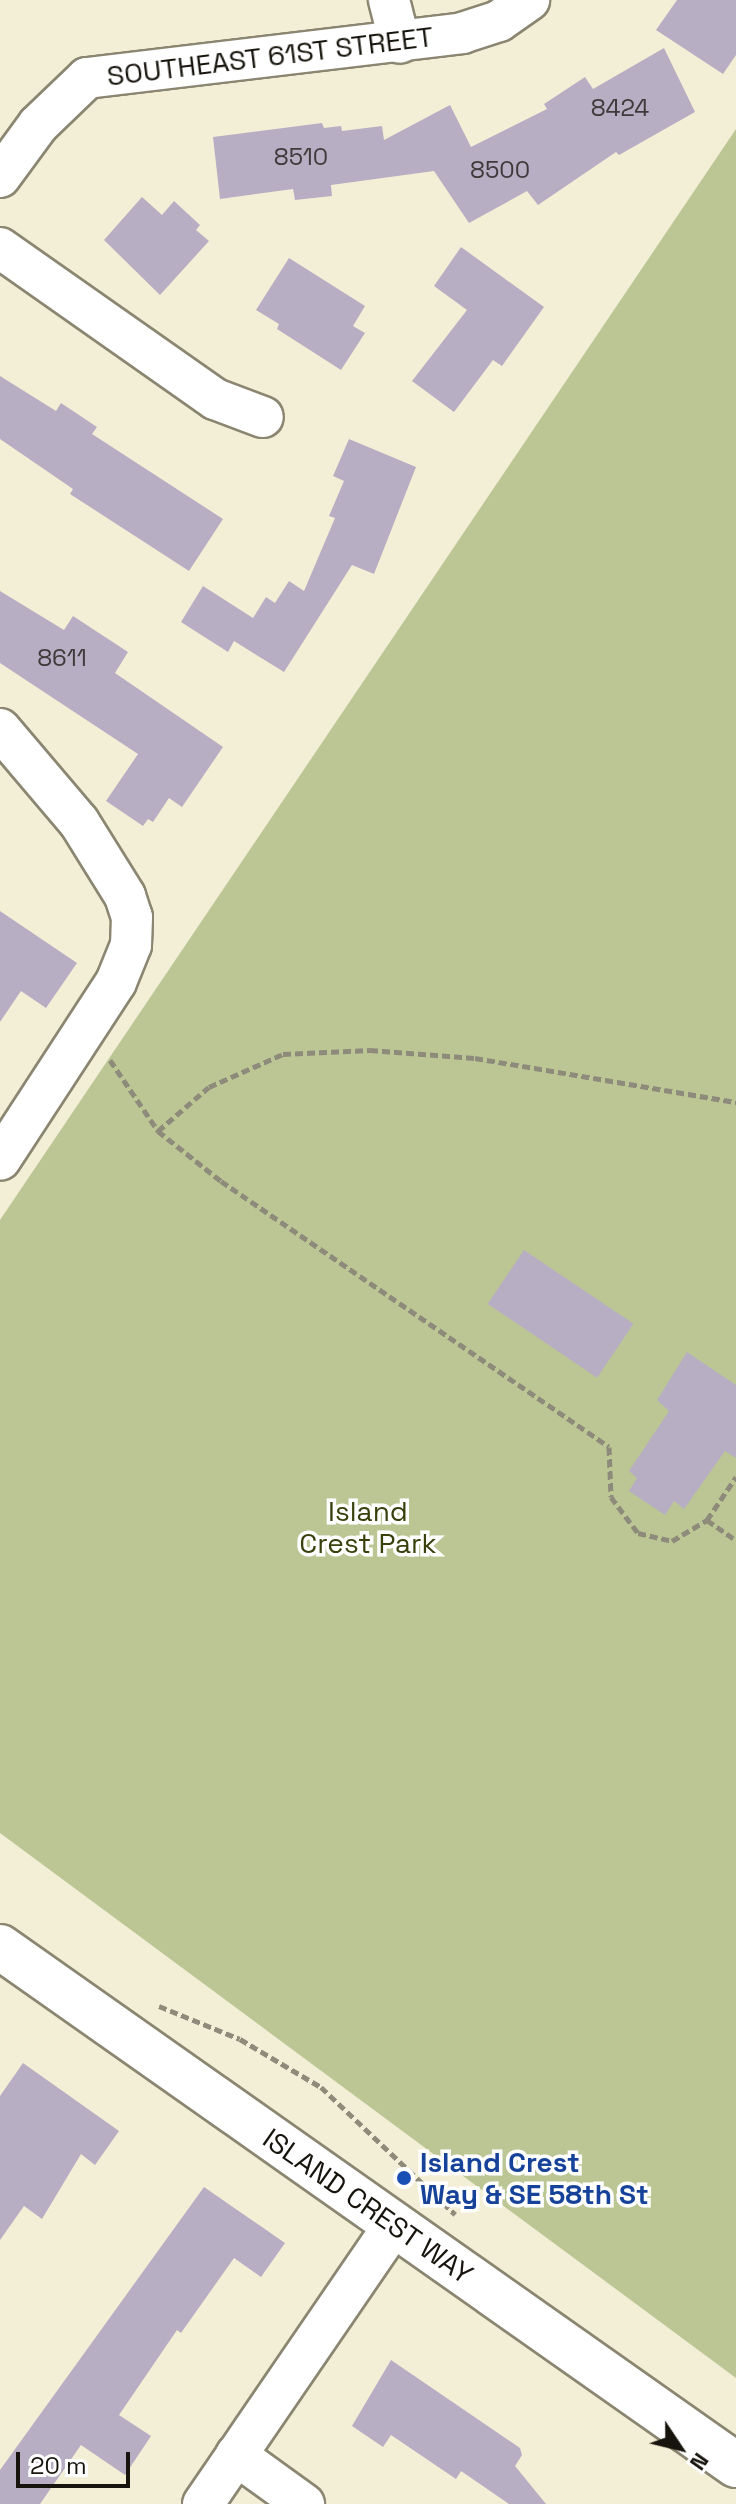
<!DOCTYPE html>
<style>
body{margin:0}
#map{position:relative;width:736px;height:2504px;overflow:hidden;background:#f3efd7;font-family:"Space Grotesk",sans-serif}
div>[style]{position:absolute}
[style*='--x']{left:calc(var(--x)*1px);top:calc(var(--y)*1px);width:calc(var(--w)*1px);rotate:calc(var(--a)*1deg)}
.green>*{inset:0;background:#bcc695}
.building>*{inset:0;background:#b7aec3;transform-origin:0 0}
.path>*{height:5px;margin-top:-2.5px;transform-origin:0;background:repeating-linear-gradient(90deg,#8e8b7b 0 8px,transparent 0 12px)}
.roads{filter:drop-shadow(2px 0 #8b8671) drop-shadow(-2px 0 #8b8671) drop-shadow(0 2px #8b8671) drop-shadow(0 -2px #8b8671)}
.street>*{height:40px;margin:-20px;padding:0 20px;transform-origin:20px;border-radius:20px;background:#fff}
.secondary>*{height:44px;margin:-22px;padding:0 22px;transform-origin:22px;border-radius:22px;background:#fff}
.dots>*{width:22px;height:22px;translate:-50% -50%;box-sizing:border-box;border:4px solid #fff;border-radius:50%}
span{translate:-50% -50%;white-space:nowrap;text-align:center;line-height:1.15;-webkit-text-stroke:7px #fff;paint-order:stroke}
.number-label{font-size:24px;color:#3e3a3a}
.number-label span{-webkit-text-stroke-width:0}
.street-label{font-size:28px;color:#16140c}
.park-label{font-size:28px;color:#39400b}
.transit-label{font-size:28px;color:#164399;font-weight:700}
.left{translate:0 -50%;text-align:left}
.north{position:absolute;left:640px;top:2408px;width:80px;height:80px;-webkit-text-stroke:6px #fff;paint-order:stroke;rotate:125deg;font-size:22px;font-weight:700;line-height:32px;text-align:center;color:#16140c}
.north::after{content:'';display:block;margin:auto;width:28px;height:36px;background:#16140c;clip-path:polygon(50% 0,100% 100%,50% 72%,0 100%)}
.scale{position:absolute;left:16px;top:2452px;width:114px;height:36px;box-sizing:border-box;border:4px solid #16140c;border-top:0;padding-left:10px;font-size:24px;line-height:28px;white-space:nowrap;color:#16140c;-webkit-text-stroke:6px #fff;paint-order:stroke}
</style>
<div id="map">
<div class="green">
<div style="clip-path:polygon(736px 129px,736px 2378px,0 1833px,0 1220px)"></div>
</div>
<div class="building">
<div style="clip-path:polygon(677px 0,736px 0,736px 55px,723px 74px,656px 30px)"></div>
<div style="clip-path:polygon(664px 48px,695px 112px,619px 155px,616px 152px,538px 205px,527px 191px,469px 223px,434px 171px,331px 185px,332px 196px,295px 200px,293px 189px,220px 199px,213px 137px,322px 123px,324px 128px,341px 126px,342px 131px,382px 126px,384px 140px,450px 105px,471px 147px,547px 109px,544px 104px,585px 77px,593px 89px)"></div>
<div style="clip-path:polygon(142px 197px,162px 215px,174px 201px,200px 225px,196px 230px,209px 241px,160px 295px,104px 240px)"></div>
<div style="clip-path:polygon(461px 247px,544px 307px,502px 366px,493px 360px,454px 412px,412px 381px,467px 310px,434px 286px)"></div>
<div style="clip-path:polygon(289px 258px,365px 306px,353px 326px,365px 333px,341px 370px,277px 329px,279px 324px,256px 310px)"></div>
<div style="clip-path:polygon(0 376px,56px 411px,61px 403px,97px 427px,92px 434px,223px 519px,189px 571px,70px 494px,73px 489px,0 439px)"></div>
<div style="clip-path:polygon(349px 439px,416px 467px,374px 574px,352px 565px,284px 672px,234px 641px,228px 652px,181px 622px,203px 586px,253px 618px,266px 597px,275px 603px,289px 581px,304px 591px,335px 518px,329px 516px,344px 481px,333px 476px)"></div>
<div style="clip-path:polygon(0 591px,64px 630px,73px 616px,128px 652px,115px 673px,223px 747px,182px 807px,169px 798px,153px 822px,148px 819px,143px 826px,106px 801px,138px 754px,0 663px)"></div>
<div style="clip-path:polygon(0 911px,77px 963px,46px 1008px,21px 991px,0 1022px)"></div>
<div style="left:524px;top:1250px;width:132px;height:65px;rotate:34deg"></div>
<div style="clip-path:polygon(687px 1352px,736px 1385px,736px 1458px,725px 1451px,684px 1509px,674px 1501px,665px 1515px,629px 1491px,637px 1478px,629px 1471px,669px 1411px,657px 1400px)"></div>
<div style="clip-path:polygon(23px 2063px,119px 2131px,95px 2165px,81px 2154px,42px 2219px,24px 2206px,0 2240px,0 2096px)"></div>
<div style="clip-path:polygon(204px 2187px,285px 2243px,261px 2277px,234px 2258px,181px 2333px,177px 2330px,119px 2415px,151px 2436px,125px 2475px,81px 2445px,40px 2504px,0 2504px,0 2470px)"></div>
<div style="clip-path:polygon(391px 2360px,520px 2448px,522px 2455px,515px 2466px,546px 2504px,509px 2504px,461px 2471px,456px 2479px,391px 2435px,383px 2447px,352px 2426px)"></div>
</div>
<div class="path">
<div style="--x:110;--y:1060;--w:86;--a:55.9"></div>
<div style="--x:158;--y:1131;--w:80;--a:38.4"></div>
<div style="--x:221;--y:1181;--w:470;--a:34.4"></div>
<div style="--x:609;--y:1447;--w:50;--a:87.7"></div>
<div style="--x:611;--y:1497;--w:45;--a:53.1"></div>
<div style="--x:638;--y:1533;--w:35;--a:13"></div>
<div style="--x:672;--y:1541;--w:41;--a:-31"></div>
<div style="--x:707;--y:1520;--w:35;--a:35"></div>
<div style="--x:158;--y:1131;--w:67;--a:-40.8"></div>
<div style="--x:209;--y:1087;--w:81;--a:-24"></div>
<div style="--x:283;--y:1054;--w:87;--a:-2.6"></div>
<div style="--x:370;--y:1050;--w:105;--a:4.4"></div>
<div style="--x:475;--y:1058;--w:265;--a:9.6"></div>
<div style="--x:707;--y:1520;--w:52;--a:-56"></div>
<div style="--x:159;--y:2006;--w:87;--a:22.2"></div>
<div style="--x:240;--y:2039;--w:94;--a:30.7"></div>
<div style="--x:321;--y:2087;--w:185;--a:43.5"></div>
</div>
<div class="roads">
<div class="street">
<div style="--x:389;--y:0;--w:44;--a:75.7"></div>
<div style="--x:0;--y:177;--w:64;--a:-53.8"></div>
<div style="--x:38;--y:125;--w:68;--a:-43.8"></div>
<div style="--x:87;--y:78;--w:378;--a:-6.8"></div>
<div style="--x:462;--y:33;--w:39;--a:-18"></div>
<div style="--x:499;--y:21;--w:37;--a:-35"></div>
<div style="--x:0;--y:248;--w:263;--a:35.1"></div>
<div style="--x:215;--y:399;--w:51;--a:20.6"></div>
<div style="--x:0;--y:729;--w:122;--a:49.7"></div>
<div style="--x:79;--y:822;--w:87;--a:58.1"></div>
<div style="--x:125;--y:896;--w:22;--a:72"></div>
<div style="--x:132;--y:917;--w:28;--a:92"></div>
<div style="--x:131;--y:945;--w:40;--a:112"></div>
<div style="--x:116;--y:982;--w:212;--a:123.1"></div>
<div style="--x:236;--y:2455;--w:84;--a:35.8"></div>
<div style="--x:203;--y:2504;--w:338;--a:-55.6"></div>
</div>
<div class="secondary">
<div style="--x:0;--y:1947;--w:900;--a:35.14"></div>
</div>
</div>
<div class="dots">
<div style="left:404px;top:2178px;background:#1a4fb4"></div>
</div>
<div class="number-label">
<span style="left:620px;top:108px">8424</span>
<span style="left:301px;top:157px">8510</span>
<span style="left:500px;top:170px">8500</span>
<span style="left:62px;top:658px">8611</span>
</div>
<div class="street-label">
<span style="left:270px;top:56px;rotate:-7deg">SOUTHEAST 61ST STREET</span>
<span style="left:368px;top:2206px;rotate:35deg">ISLAND CREST WAY</span>
</div>
<div class="park-label">
<span style="left:368px;top:1527px">Island<br>Crest Park</span>
</div>
<div class="transit-label">
<span class="left" style="left:420px;top:2178px">Island Crest<br>Way &amp; SE 58th St</span>
</div>
<div class="north">N</div>
<div class="scale">20 m</div>
</div>
